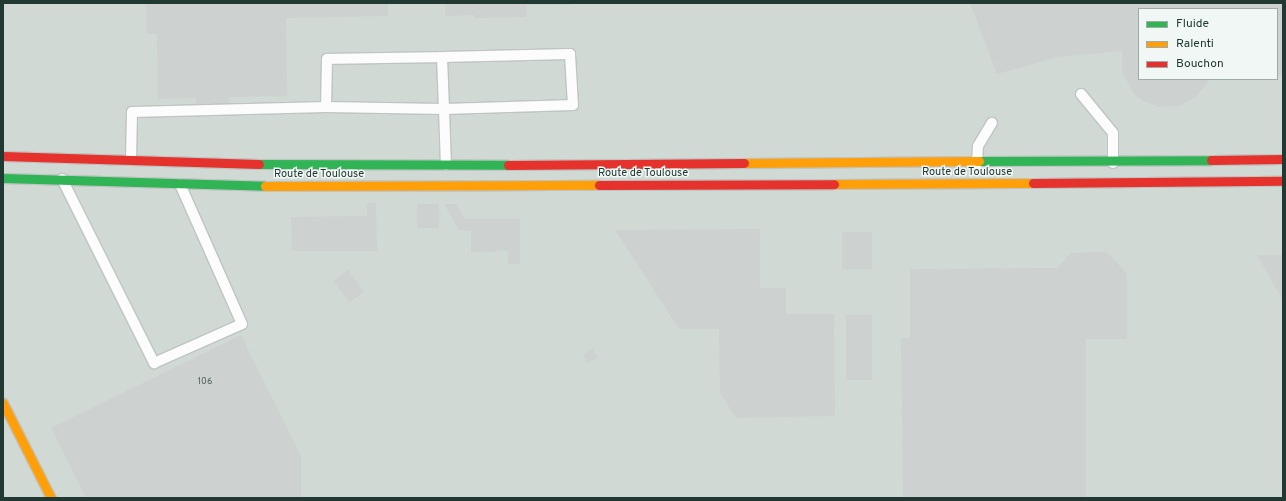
<!DOCTYPE html>
<style>
body{margin:0}
#map{position:relative;width:1286px;height:501px;overflow:hidden;background:#e2e8e5;font-family:Overpass,sans-serif}
div>[style]{position:absolute}
[style*='--x']{left:calc(var(--x)*1px);top:calc(var(--y)*1px);width:calc(var(--w)*1px);rotate:calc(var(--a)*1deg)}
.built>*{inset:0;background:#d1d9d5}
.building>*{inset:0;background:#cdd1d0;transform-origin:0 0}
.roads{filter:drop-shadow(1px 0 #bfc4c2) drop-shadow(-1px 0 #bfc4c2) drop-shadow(0 1px #bfc4c2) drop-shadow(0 -1px #bfc4c2)}
.lane>*{height:10px;margin:-5px;padding:0 5px;transform-origin:5px;border-radius:5px;background:#fbfcfb}
.fast>*{height:9px;margin:-4.5px;padding:0 4.5px;transform-origin:4.5px;border-radius:4.5px;background:#30b455}
.slow>*{height:9px;margin:-4.5px;padding:0 4.5px;transform-origin:4.5px;border-radius:4.5px;background:#ff9f0a}
.jam>*{height:9px;margin:-4.5px;padding:0 4.5px;transform-origin:4.5px;border-radius:4.5px;background:#e5322d}
span{translate:-50% -50%;white-space:nowrap;text-align:center;line-height:1.15;-webkit-text-stroke:3px #f0f7f4;paint-order:stroke}
.number-label{font-size:9px;color:#4d5f5a}
.number-label span{-webkit-text-stroke-width:0}
.street-label{font-size:11px;color:#223933}
.frame{position:absolute;inset:0;border:4px solid #223933;pointer-events:none}
.legend{position:absolute;left:1138px;top:8px;width:140px;height:72px;box-sizing:border-box;background:#f0f7f4;border:1px solid #9eaba7;margin:0;padding:5px 7px;list-style:none;font-size:12px;color:#223933}
.legend li{display:flex;align-items:center;gap:8px;height:20px}
.legend b{width:20px;border:1px solid #9eaba7}
</style>
<div id="map">
<div class="built">
<div style="clip-path:polygon(evenodd,3px 3px,1283px 3px,1283px 498px,3px 498px,3px 3px,1139px 9px,1277px 9px,1277px 79px,1139px 79px,1139px 9px)"></div>
</div>
<div class="building">
<div style="clip-path:polygon(146px 3px,388px 3px,388px 16px,286px 18px,287px 96px,229px 97px,229px 107px,196px 108px,196px 98px,158px 99px,157px 34px,147px 34px)"></div>
<div style="clip-path:polygon(445px 3px,570px 3px,570px 5px,527px 5px,526px 17px,474px 18px,474px 15px,445px 16px)"></div>
<div style="clip-path:polygon(970px 3px,1283px 3px,1283px 75px,1277px 75px,1277px 9px,1139px 9px,1139px 79px,1210px 79px,1196px 97px,1179px 106px,1159px 107px,1142px 100px,1134px 94px,1122px 72px,1122px 51px,1058px 57px,997px 74px)"></div>
<div style="clip-path:polygon(367px 203px,376px 203px,377px 251px,292px 251px,291px 217px,367px 216px)"></div>
<div style="left:417px;top:204px;width:22px;height:24px"></div>
<div style="clip-path:polygon(444px 204px,456px 204px,465px 219px,520px 219px,520px 264px,508px 264px,508px 251px,471px 252px,471px 231px,459px 230px)"></div>
<div style="clip-path:polygon(760px 229px,760px 288px,786px 288px,786px 314px,834px 314px,835px 416px,736px 418px,720px 393px,719px 329px,679px 329px,615px 230px)"></div>
<div style="left:842px;top:232px;width:30px;height:37px"></div>
<div style="clip-path:polygon(1107px 252px,1127px 274px,1127px 339px,1086px 339px,1086px 497px,903px 498px,901px 338px,910px 338px,910px 269px,1057px 268px,1071px 253px)"></div>
<div style="clip-path:polygon(1257px 255px,1283px 255px,1283px 301px)"></div>
<div style="left:348px;top:270px;width:27px;height:18px;rotate:54deg"></div>
<div style="left:846px;top:315px;width:26px;height:65px"></div>
<div style="clip-path:polygon(241px 335px,301px 456px,301px 498px,86px 498px,51px 428px)"></div>
<div style="clip-path:polygon(593px 349px,598px 358px,587px 363px,583px 355px)"></div>
</div>
<div class="roads">
<div class="lane">
<div style="--x:1081;--y:94;--w:50;--a:50.6"></div>
<div style="--x:1113;--y:133;--w:30;--a:90"></div>
<div style="--x:326;--y:107;--w:118;--a:1"></div>
<div style="--x:444;--y:109;--w:129;--a:-1.8"></div>
<div style="--x:573;--y:105;--w:51;--a:-93.4"></div>
<div style="--x:570;--y:54;--w:128;--a:178.7"></div>
<div style="--x:442;--y:57;--w:52;--a:87.8"></div>
<div style="--x:444;--y:109;--w:56;--a:88"></div>
<div style="--x:131;--y:160;--w:48;--a:-88.8"></div>
<div style="--x:132;--y:112;--w:194;--a:-1.5"></div>
<div style="--x:326;--y:107;--w:48;--a:-88.8"></div>
<div style="--x:327;--y:59;--w:115;--a:-1"></div>
<div style="--x:977;--y:164;--w:18;--a:-87"></div>
<div style="--x:978;--y:146;--w:27;--a:-59"></div>
<div style="--x:62;--y:179;--w:206;--a:63.4"></div>
<div style="--x:154;--y:363;--w:96;--a:-23.9"></div>
<div style="--x:242;--y:324;--w:153;--a:-113.9"></div>
</div>
<div class="fast">
<div style="--x:979;--y:161;--w:232;--a:-0.2"></div>
<div style="--x:259;--y:164;--w:249;--a:0.2"></div>
<div style="--x:3;--y:178;--w:262;--a:1.7"></div>
</div>
<div class="slow">
<div style="--x:744;--y:163;--w:235;--a:-0.5"></div>
<div style="--x:834;--y:184;--w:199;--a:-0.3"></div>
<div style="--x:265;--y:186;--w:334;--a:-0.2"></div>
<div style="--x:3;--y:403;--w:106;--a:63.2"></div>
</div>
<div class="jam">
<div style="--x:3;--y:156;--w:256;--a:1.8"></div>
<div style="--x:1211;--y:160;--w:72;--a:-0.8"></div>
<div style="--x:508;--y:165;--w:236;--a:-0.5"></div>
<div style="--x:1033;--y:183;--w:250;--a:-0.5"></div>
<div style="--x:599;--y:185;--w:235;--a:-0.2"></div>
</div>
</div>
<div class="number-label">
<span style="left:205px;top:382px">106</span>
</div>
<div class="street-label">
<span style="left:967px;top:172px">Route de Toulouse</span>
<span style="left:643px;top:173px">Route de Toulouse</span>
<span style="left:319px;top:174px">Route de Toulouse</span>
</div>
<div class="frame"></div>
<ul class="legend">
<li><b style="height:5px;background:#30b455"></b>Fluide</li>
<li><b style="height:5px;background:#ff9f0a"></b>Ralenti</li>
<li><b style="height:5px;background:#e5322d"></b>Bouchon</li>
</ul>
</div>
